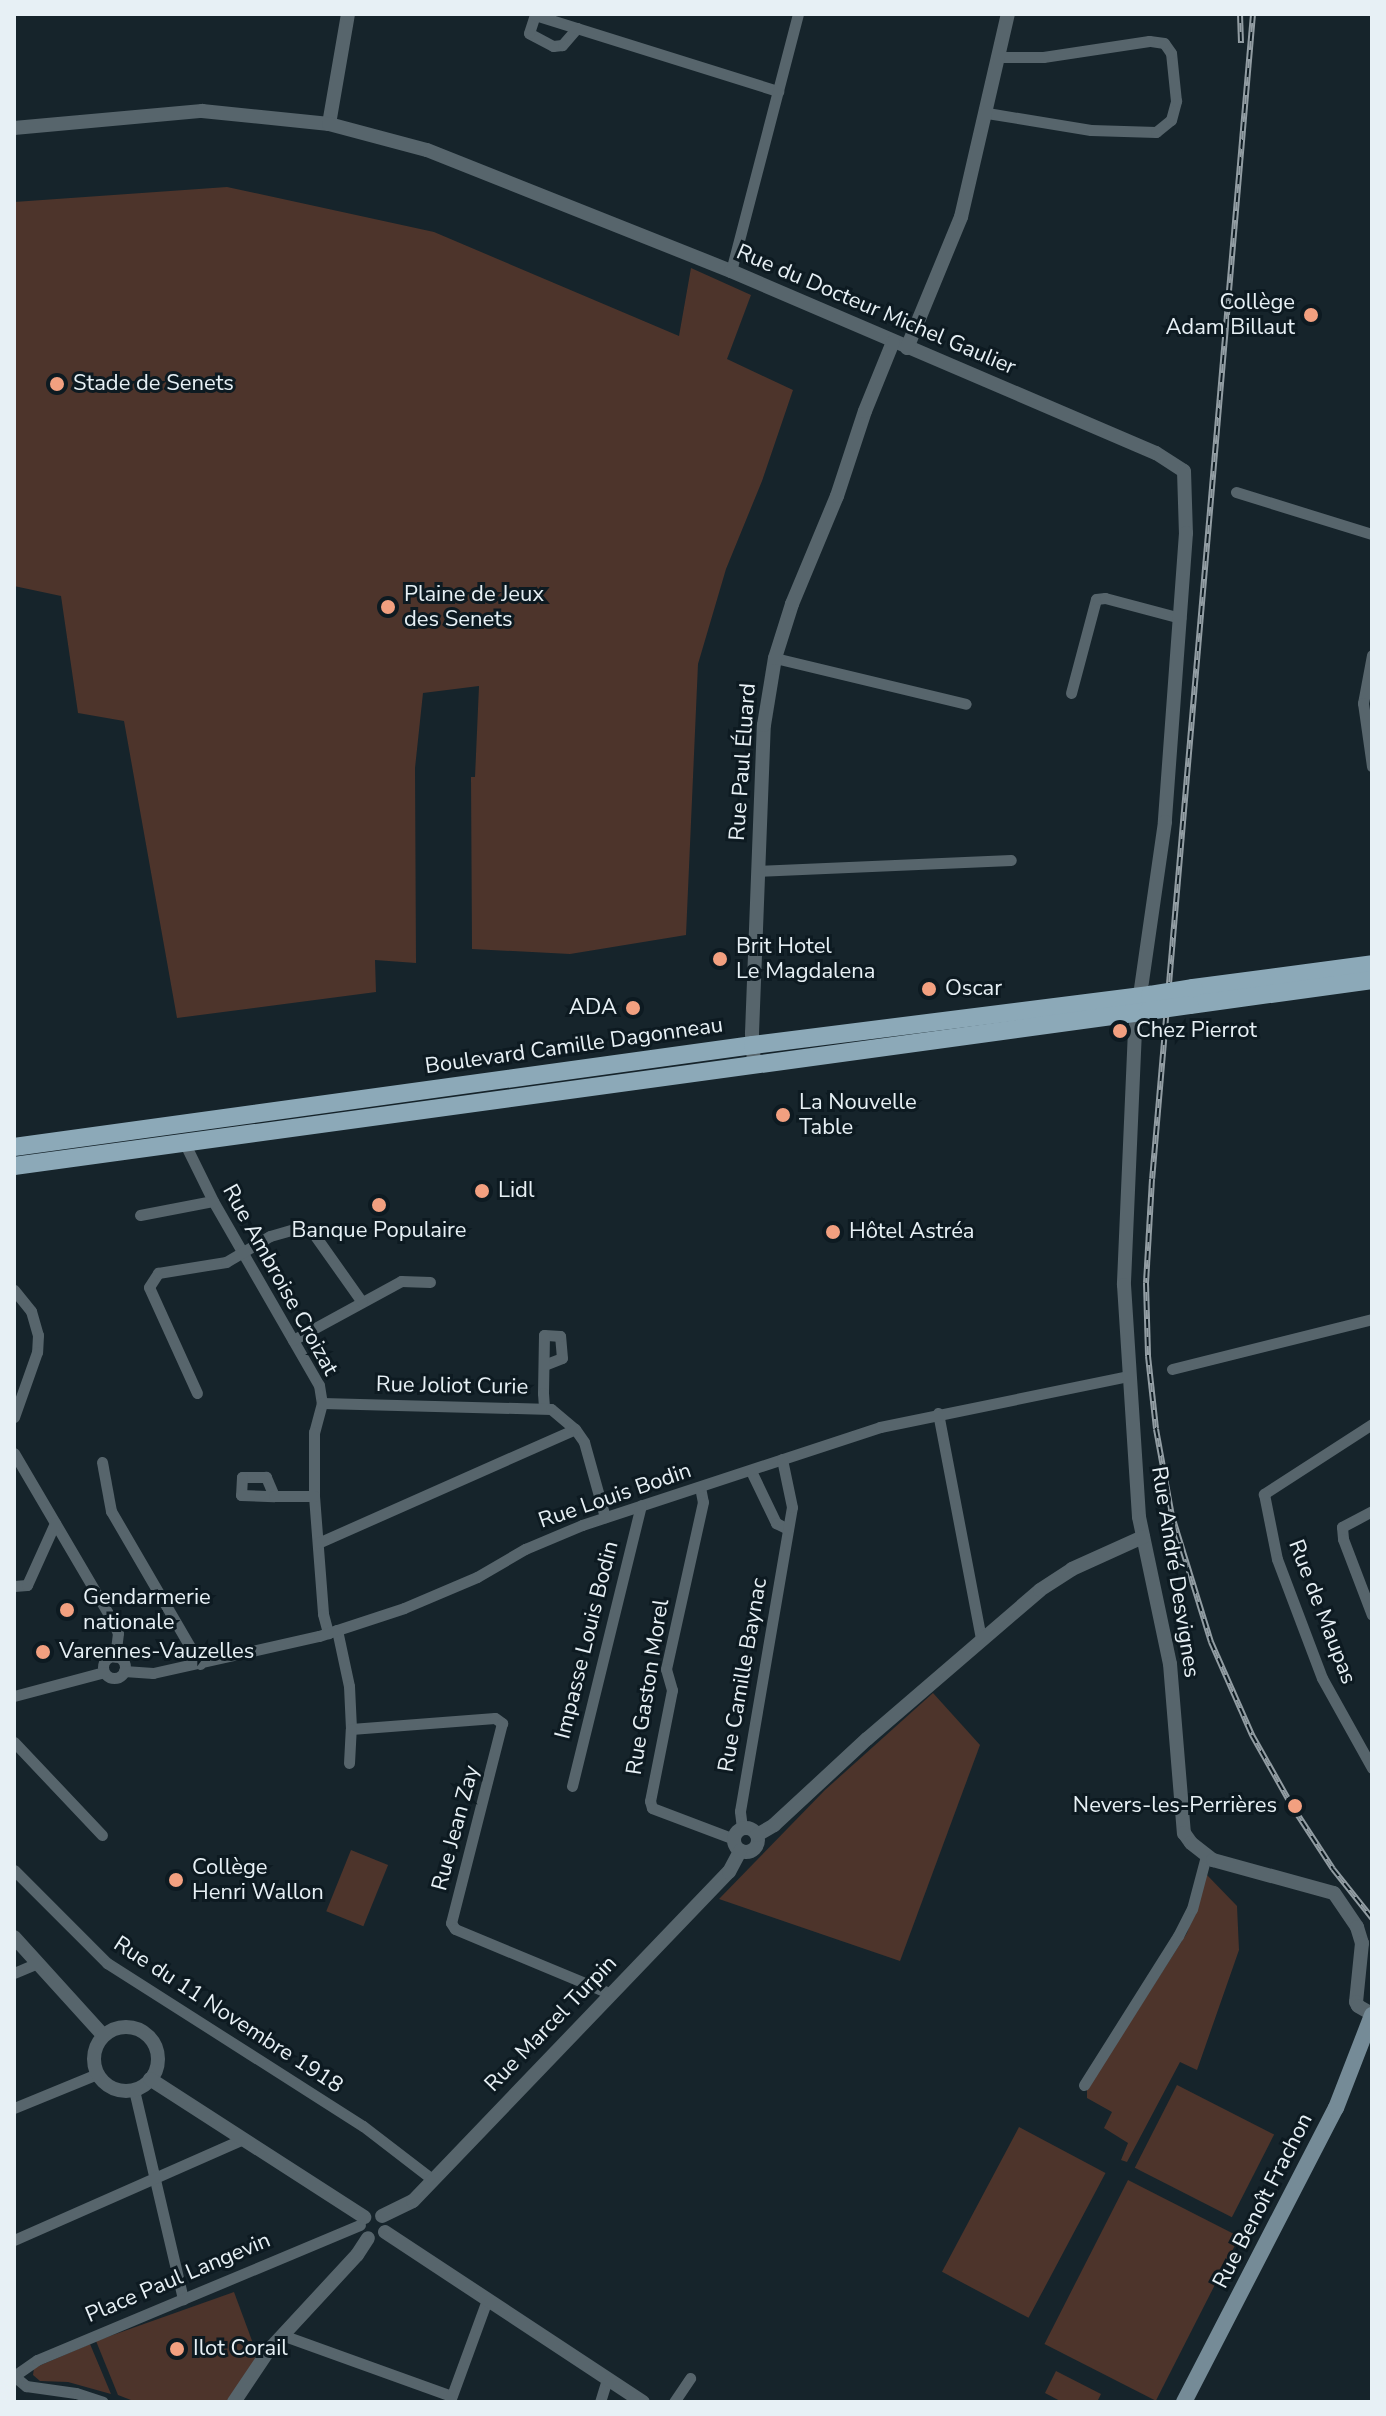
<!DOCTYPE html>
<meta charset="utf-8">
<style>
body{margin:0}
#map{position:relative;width:1386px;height:2416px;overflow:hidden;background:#16242b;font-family:"Nunito Sans",sans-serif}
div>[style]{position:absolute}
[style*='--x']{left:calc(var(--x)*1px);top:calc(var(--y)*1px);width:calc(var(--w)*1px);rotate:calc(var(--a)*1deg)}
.green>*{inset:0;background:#4d342b;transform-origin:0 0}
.minor>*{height:11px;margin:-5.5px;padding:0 5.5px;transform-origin:5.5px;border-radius:5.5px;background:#57656c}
.minor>.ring{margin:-5.5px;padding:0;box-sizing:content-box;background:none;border:11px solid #57656c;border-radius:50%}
.tertiary>*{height:14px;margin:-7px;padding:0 7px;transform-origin:7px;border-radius:7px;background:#57656c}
.tertiary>.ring{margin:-7px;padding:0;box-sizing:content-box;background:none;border:14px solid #57656c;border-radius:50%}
.secondary>*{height:16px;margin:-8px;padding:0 8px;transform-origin:8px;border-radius:8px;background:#758b97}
.primary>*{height:18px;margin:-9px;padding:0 9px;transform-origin:9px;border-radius:9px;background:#8ca9b8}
.rail>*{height:6px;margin-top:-3px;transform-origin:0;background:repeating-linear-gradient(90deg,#0d1a21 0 9px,#929da3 0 18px);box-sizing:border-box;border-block:2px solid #929da3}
.primary-bridge>*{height:18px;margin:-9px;padding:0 9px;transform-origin:9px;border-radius:9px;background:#8ca9b8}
.dots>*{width:22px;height:22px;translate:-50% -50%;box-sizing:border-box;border:4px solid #0d1a21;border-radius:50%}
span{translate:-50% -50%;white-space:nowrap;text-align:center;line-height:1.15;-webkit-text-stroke:6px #0d1a21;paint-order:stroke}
.poi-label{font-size:22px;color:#e7f0f5}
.right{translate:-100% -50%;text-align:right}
.left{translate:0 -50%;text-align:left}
.street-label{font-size:22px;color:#e7f0f5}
.frame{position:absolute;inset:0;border:16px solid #e7f0f5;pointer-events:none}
</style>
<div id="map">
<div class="green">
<div style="clip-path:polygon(227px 187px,434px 232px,679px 336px,691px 268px,751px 295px,727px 359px,793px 390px,762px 481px,726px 569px,698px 664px,686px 935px,570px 954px,472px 949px,471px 777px,475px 777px,479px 686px,423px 693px,415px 768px,416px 963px,375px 960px,376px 992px,177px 1018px,124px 721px,78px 713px,61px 596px,14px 586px,14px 202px)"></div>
<div style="clip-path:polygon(933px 1693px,980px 1745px,900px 1961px,719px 1899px,825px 1790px)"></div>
<div style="left:351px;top:1850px;width:40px;height:66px;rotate:22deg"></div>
<div style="clip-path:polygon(1206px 1874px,1237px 1906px,1239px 1950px,1197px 2070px,1180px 2062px,1127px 2162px,1121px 2160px,1128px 2143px,1104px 2128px,1112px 2112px,1087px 2098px,1087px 2090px,1187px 1933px)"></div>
<div style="left:1177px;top:2085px;width:109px;height:93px;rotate:27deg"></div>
<div style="left:1019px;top:2127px;width:98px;height:164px;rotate:28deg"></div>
<div style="left:1128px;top:2180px;width:125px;height:184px;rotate:27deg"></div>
<div style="clip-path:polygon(234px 2292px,258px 2357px,226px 2402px,136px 2402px,118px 2395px,96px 2341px)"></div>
<div style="clip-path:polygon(90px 2344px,111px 2394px,68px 2382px,40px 2381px,33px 2375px,34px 2368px)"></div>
<div style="clip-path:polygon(1056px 2371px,1101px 2394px,1097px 2402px,1062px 2402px,1045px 2393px)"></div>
</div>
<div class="minor">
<div style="--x:577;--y:28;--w:23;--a:131"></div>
<div style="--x:562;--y:45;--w:9;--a:174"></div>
<div style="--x:553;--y:46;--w:27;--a:-152"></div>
<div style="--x:529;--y:33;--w:19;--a:-72"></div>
<div style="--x:535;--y:15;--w:255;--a:17.4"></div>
<div style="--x:987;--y:113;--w:105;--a:9.3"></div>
<div style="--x:1091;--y:130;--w:65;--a:1.8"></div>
<div style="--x:1156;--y:132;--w:19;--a:-39"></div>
<div style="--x:1171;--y:120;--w:20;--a:-75"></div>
<div style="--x:1176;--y:101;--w:48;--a:-95.9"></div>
<div style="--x:1171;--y:53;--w:12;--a:-125"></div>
<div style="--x:1164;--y:43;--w:15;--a:-172"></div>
<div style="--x:1149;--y:41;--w:107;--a:171.4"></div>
<div style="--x:1043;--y:57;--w:44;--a:180"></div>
<div style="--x:731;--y:271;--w:266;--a:-75.4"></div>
<div style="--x:1236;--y:492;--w:142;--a:17.2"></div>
<div style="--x:1372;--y:655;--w:49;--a:100.6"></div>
<div style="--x:1363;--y:703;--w:64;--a:81.9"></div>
<div style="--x:775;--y:658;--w:196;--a:13.5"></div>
<div style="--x:1071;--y:693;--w:97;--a:-75.1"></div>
<div style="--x:1096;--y:599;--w:9;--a:-6"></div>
<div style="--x:1105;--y:598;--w:78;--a:14.9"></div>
<div style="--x:758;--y:871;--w:253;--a:-2.5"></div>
<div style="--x:184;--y:1142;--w:66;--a:63.8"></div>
<div style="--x:213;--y:1201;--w:212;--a:60.1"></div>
<div style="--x:319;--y:1385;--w:18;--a:81"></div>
<div style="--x:322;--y:1403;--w:30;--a:105"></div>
<div style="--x:314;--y:1432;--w:64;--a:90"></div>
<div style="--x:314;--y:1496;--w:118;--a:85.6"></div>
<div style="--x:323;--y:1614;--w:20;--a:75"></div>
<div style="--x:140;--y:1215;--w:74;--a:-10.9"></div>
<div style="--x:14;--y:1290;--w:27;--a:51"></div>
<div style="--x:31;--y:1311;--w:25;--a:74"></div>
<div style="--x:38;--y:1335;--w:17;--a:93"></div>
<div style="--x:37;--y:1352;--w:69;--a:109.5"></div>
<div style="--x:293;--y:1340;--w:123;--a:-28.6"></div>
<div style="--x:401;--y:1281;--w:29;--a:2"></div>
<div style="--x:544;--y:1365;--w:19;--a:-21"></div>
<div style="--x:562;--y:1358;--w:22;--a:-95"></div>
<div style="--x:560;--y:1336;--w:16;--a:-176"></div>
<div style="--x:544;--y:1335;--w:58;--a:91"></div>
<div style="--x:543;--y:1393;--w:15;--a:86"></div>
<div style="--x:1172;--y:1369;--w:206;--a:-14"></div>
<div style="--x:197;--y:1393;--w:116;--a:-114.4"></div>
<div style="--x:149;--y:1287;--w:17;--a:-57"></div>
<div style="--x:158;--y:1273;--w:69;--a:-9.2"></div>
<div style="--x:226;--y:1262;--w:51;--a:-30.6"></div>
<div style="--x:270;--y:1236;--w:25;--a:-16"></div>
<div style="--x:294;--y:1229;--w:17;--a:3"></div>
<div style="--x:311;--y:1230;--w:88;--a:54.7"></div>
<div style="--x:322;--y:1403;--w:229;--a:1.5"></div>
<div style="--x:551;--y:1409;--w:31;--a:40"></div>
<div style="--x:575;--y:1429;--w:16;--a:55"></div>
<div style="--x:584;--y:1442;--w:78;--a:74.4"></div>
<div style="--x:938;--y:1413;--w:230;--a:79.2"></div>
<div style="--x:1372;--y:1424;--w:129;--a:147.1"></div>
<div style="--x:1264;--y:1494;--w:66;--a:78.7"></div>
<div style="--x:1277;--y:1559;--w:127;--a:69.3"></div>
<div style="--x:1322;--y:1678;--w:103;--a:60.9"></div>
<div style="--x:14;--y:1453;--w:196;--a:59.6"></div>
<div style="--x:113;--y:1622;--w:12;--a:66"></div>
<div style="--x:118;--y:1633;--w:24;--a:97"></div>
<div style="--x:102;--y:1462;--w:50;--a:79.6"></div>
<div style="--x:111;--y:1511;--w:177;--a:59.8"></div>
<div style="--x:751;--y:1471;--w:58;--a:64.3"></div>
<div style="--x:776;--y:1523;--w:13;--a:27"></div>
<div style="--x:700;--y:1487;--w:15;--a:79"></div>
<div style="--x:703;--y:1502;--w:171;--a:102.5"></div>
<div style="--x:666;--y:1669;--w:22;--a:74"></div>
<div style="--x:672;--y:1690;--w:113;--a:101.2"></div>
<div style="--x:650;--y:1801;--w:7;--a:74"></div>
<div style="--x:652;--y:1808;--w:88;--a:20.7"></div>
<div style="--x:274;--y:1496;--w:21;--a:-113"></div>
<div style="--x:266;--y:1477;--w:24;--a:180"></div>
<div style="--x:242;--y:1477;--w:18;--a:93"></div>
<div style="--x:241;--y:1495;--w:33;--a:2"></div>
<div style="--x:274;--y:1496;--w:40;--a:0"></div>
<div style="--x:1372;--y:1511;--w:34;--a:152"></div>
<div style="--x:1342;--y:1527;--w:12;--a:85"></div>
<div style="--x:1343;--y:1539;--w:81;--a:69.1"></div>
<div style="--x:318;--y:1543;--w:281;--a:-23.9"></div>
<div style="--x:14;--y:1586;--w:13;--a:-4"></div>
<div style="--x:27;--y:1585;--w:68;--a:-65.7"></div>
<div style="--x:337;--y:1630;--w:57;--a:77.9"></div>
<div style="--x:349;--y:1686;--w:43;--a:87.3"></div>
<div style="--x:351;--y:1729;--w:144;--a:-4.4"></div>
<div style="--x:495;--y:1718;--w:9;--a:36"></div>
<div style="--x:502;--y:1723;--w:206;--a:104.3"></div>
<div style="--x:451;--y:1923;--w:7;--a:56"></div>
<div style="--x:455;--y:1929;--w:167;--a:22.6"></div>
<div class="ring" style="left:103px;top:1656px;width:11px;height:11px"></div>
<div style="--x:124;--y:1671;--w:29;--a:4"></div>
<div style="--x:153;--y:1673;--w:170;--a:-12.6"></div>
<div style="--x:319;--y:1636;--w:89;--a:-18.2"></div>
<div style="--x:404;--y:1608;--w:79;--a:-23"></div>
<div style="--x:477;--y:1577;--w:56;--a:-30.3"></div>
<div style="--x:525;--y:1549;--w:62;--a:-22.8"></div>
<div style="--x:582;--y:1525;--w:314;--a:-18.2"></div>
<div style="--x:880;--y:1427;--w:254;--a:-11.6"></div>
<div style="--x:14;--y:1696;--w:93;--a:-14.9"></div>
<div style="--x:14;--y:1742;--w:128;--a:46.6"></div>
<div style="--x:349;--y:1763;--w:34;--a:-87"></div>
<div style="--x:572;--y:1786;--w:289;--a:-76.2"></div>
<div style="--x:742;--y:1828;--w:17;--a:-97"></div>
<div style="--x:740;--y:1811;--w:308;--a:-80.3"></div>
<div style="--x:792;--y:1507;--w:49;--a:-101.8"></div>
<div style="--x:14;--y:1870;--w:132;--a:45"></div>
<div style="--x:107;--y:1963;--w:303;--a:32.5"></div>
<div style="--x:363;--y:2126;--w:88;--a:37.6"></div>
<div style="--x:14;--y:1973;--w:26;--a:-23"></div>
<div style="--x:1084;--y:2085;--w:176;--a:-57.8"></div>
<div style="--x:1178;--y:1936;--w:30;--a:-63"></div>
<div style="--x:1192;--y:1909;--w:55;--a:-75.2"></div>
<div style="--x:134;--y:2090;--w:215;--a:76.8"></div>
<div style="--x:14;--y:2108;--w:90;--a:-22.3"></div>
<div style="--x:14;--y:2240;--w:250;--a:-23.8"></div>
<div style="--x:282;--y:2335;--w:180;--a:19.8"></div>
<div style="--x:14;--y:2376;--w:28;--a:-35"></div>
<div style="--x:37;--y:2360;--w:350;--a:-22.7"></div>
<div style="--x:14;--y:2376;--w:16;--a:40"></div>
<div style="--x:26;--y:2386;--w:50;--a:8"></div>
<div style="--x:76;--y:2393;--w:28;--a:18"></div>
<div style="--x:450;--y:2401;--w:108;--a:-69.9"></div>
<div style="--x:600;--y:2402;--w:24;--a:-73"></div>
<div style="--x:674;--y:2402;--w:29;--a:-56"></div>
</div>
<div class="tertiary">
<div style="--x:329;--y:124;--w:112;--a:-80.2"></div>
<div style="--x:14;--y:128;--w:189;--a:-5.2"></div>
<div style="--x:202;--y:111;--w:128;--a:5.8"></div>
<div style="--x:329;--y:124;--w:101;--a:14.9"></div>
<div style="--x:427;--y:150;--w:327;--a:21.7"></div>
<div style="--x:731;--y:271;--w:462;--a:23.2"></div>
<div style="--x:1156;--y:453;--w:33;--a:33"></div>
<div style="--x:1184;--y:471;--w:62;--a:88.2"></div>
<div style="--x:1186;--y:533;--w:290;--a:94.2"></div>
<div style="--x:1165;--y:822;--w:210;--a:98.2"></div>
<div style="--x:1135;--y:1030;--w:255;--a:92.5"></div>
<div style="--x:1124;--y:1285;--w:232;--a:86.3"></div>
<div style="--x:1139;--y:1517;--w:150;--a:78.1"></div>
<div style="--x:1170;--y:1664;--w:170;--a:85.3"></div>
<div style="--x:1184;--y:1833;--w:12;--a:55"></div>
<div style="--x:1191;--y:1843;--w:28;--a:38"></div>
<div style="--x:1213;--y:1860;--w:125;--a:15.3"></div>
<div style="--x:1334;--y:1893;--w:41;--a:55.9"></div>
<div style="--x:1357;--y:1927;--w:17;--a:73"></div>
<div style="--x:1362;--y:1943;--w:59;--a:95.8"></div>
<div style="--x:1356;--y:2002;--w:4;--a:63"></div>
<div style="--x:1358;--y:2006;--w:16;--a:30"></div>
<div style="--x:907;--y:348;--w:142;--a:-67.6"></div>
<div style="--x:961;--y:217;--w:208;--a:-77"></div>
<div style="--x:754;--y:1063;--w:30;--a:-94"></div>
<div style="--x:752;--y:1033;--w:308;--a:-87.8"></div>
<div style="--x:764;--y:725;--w:68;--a:-80.7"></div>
<div style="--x:775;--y:658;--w:57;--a:-72.5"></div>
<div style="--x:792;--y:604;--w:117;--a:-67.4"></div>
<div style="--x:837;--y:496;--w:89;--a:-71.8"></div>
<div style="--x:865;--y:411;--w:74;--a:-67.9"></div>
<div class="ring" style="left:734px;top:1828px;width:10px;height:10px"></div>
<div style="--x:757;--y:1835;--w:20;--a:-30"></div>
<div style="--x:774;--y:1825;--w:127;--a:-42.8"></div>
<div style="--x:867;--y:1739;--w:228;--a:-40.7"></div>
<div style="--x:1040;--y:1590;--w:38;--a:-33"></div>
<div style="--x:1072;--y:1569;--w:78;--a:-24.3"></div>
<div style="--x:14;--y:1937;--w:132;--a:47.8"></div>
<div class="ring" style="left:94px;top:2027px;width:50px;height:50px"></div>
<div style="--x:150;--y:2079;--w:255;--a:32.8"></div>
<div style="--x:382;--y:2216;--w:34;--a:-26"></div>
<div style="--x:413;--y:2201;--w:456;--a:-46.2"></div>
<div style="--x:729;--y:1872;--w:24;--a:-62"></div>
<div style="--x:385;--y:2232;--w:309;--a:33.4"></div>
<div style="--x:234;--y:2402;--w:63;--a:-56.1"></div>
<div style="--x:269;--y:2350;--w:129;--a:-47.2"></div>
<div style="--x:357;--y:2255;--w:20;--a:-57"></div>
</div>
<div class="secondary">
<div style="--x:1184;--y:2402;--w:331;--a:-62.7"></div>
<div style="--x:1336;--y:2108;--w:100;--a:-68.8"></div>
</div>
<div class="primary">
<div style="--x:1193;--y:988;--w:181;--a:-7.6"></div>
<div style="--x:1190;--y:1005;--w:184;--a:-7.8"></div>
<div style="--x:14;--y:1147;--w:746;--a:-7.86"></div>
<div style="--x:753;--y:1045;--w:400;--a:-7.2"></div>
<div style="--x:14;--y:1166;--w:1145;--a:-7.78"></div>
</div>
<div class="rail">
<div style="--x:1240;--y:14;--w:29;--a:88"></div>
<div style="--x:1253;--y:14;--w:1169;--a:94.95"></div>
<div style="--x:1152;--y:1179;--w:104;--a:93.3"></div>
<div style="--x:1146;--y:1283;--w:73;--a:88.4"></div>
<div style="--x:1148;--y:1356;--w:73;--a:83.7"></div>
<div style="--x:1156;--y:1429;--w:88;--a:79.6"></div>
<div style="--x:1172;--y:1516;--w:132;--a:72.8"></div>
<div style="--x:1211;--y:1642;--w:102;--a:66.2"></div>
<div style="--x:1252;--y:1735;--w:81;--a:60.6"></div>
<div style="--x:1292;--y:1806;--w:75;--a:56.9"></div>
<div style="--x:1333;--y:1869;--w:63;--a:51.5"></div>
</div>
<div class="primary-bridge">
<div style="--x:1150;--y:995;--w:44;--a:-9.2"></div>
<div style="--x:1148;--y:1011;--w:42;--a:-8.1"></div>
</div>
<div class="dots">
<div style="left:1311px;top:315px;background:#f2a080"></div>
<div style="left:57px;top:384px;background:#f2a080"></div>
<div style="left:388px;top:607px;background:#f2a080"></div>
<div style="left:720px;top:959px;background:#f2a080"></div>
<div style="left:929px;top:989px;background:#f2a080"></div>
<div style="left:633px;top:1008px;background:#f2a080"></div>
<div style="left:1120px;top:1031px;background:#f2a080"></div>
<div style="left:783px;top:1115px;background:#f2a080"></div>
<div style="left:482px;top:1191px;background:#f2a080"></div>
<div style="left:379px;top:1205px;background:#f2a080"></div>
<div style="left:833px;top:1232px;background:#f2a080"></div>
<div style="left:67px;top:1610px;background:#f2a080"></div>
<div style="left:43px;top:1652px;background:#f2a080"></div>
<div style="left:1295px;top:1806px;background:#f2a080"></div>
<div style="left:176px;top:1880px;background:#f2a080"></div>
<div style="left:177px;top:2349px;background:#f2a080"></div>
</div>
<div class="poi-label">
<span class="right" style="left:1295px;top:315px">Collège<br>Adam Billaut</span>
<span class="left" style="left:73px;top:384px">Stade de Senets</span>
<span class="left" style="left:404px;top:607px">Plaine de Jeux<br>des Senets</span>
<span class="left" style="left:736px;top:959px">Brit Hotel<br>Le Magdalena</span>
<span class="left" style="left:945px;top:989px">Oscar</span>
<span class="right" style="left:617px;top:1008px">ADA</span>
<span class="left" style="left:1136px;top:1031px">Chez Pierrot</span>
<span class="left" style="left:799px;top:1115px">La Nouvelle<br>Table</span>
<span class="left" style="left:498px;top:1191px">Lidl</span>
<span style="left:379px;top:1231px">Banque Populaire</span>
<span class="left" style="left:849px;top:1232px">Hôtel Astréa</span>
<span class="left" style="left:83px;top:1610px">Gendarmerie<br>nationale</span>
<span class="left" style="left:59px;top:1652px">Varennes-Vauzelles</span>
<span class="right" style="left:1277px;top:1806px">Nevers-les-Perrières</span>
<span class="left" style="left:192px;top:1880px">Collège<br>Henri Wallon</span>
<span class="left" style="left:193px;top:2349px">Ilot Corail</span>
</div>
<div class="street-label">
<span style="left:876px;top:310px;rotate:23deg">Rue du Docteur Michel Gaulier</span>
<span style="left:743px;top:762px;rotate:-86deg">Rue Paul Éluard</span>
<span style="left:574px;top:1046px;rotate:-8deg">Boulevard Camille Dagonneau</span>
<span style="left:280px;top:1280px;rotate:61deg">Rue Ambroise Croizat</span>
<span style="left:452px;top:1386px;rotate:1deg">Rue Joliot Curie</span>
<span style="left:615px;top:1496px;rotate:-19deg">Rue Louis Bodin</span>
<span style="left:1175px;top:1572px;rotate:81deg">Rue André Desvignes</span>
<span style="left:1322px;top:1612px;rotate:69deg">Rue de Maupas</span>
<span style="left:587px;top:1640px;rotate:-76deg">Impasse Louis Bodin</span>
<span style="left:743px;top:1675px;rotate:-80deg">Rue Camille Baynac</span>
<span style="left:648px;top:1687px;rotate:-81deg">Rue Gaston Morel</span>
<span style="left:456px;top:1828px;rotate:-75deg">Rue Jean Zay</span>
<span style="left:228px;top:2015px;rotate:33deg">Rue du 11 Novembre 1918</span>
<span style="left:551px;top:2024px;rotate:-46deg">Rue Marcel Turpin</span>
<span style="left:1263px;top:2201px;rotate:-63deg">Rue Benoît Frachon</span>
<span style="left:178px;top:2278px;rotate:-23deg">Place Paul Langevin</span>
</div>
<div class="frame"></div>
</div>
